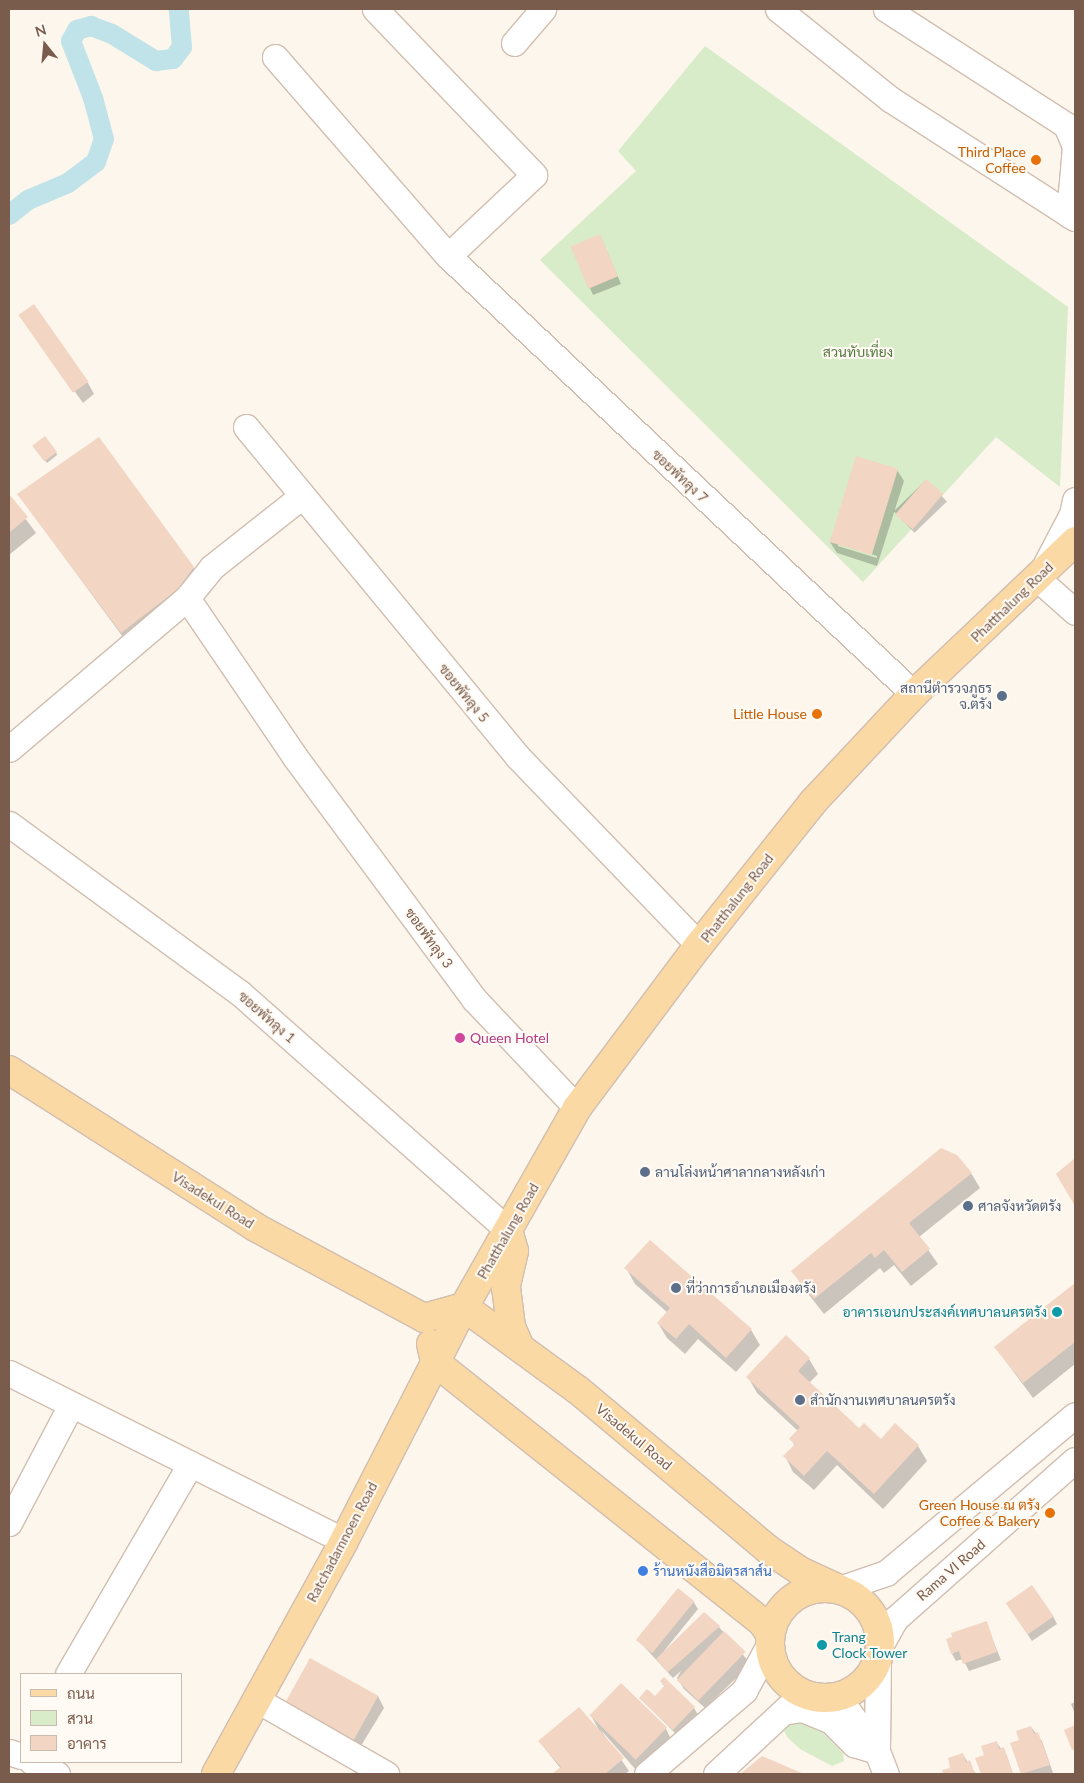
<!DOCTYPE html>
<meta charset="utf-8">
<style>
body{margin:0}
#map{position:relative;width:1084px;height:1783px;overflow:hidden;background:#fdf6ec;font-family:Lato,Sarabun,sans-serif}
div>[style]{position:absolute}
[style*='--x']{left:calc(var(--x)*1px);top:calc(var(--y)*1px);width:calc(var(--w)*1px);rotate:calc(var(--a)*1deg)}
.green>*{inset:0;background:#d8ecc9}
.shadow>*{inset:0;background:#0003;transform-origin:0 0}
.canal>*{height:20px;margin:-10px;padding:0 10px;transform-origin:10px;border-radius:10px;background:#bfe3e8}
.building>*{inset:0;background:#f3d5c3;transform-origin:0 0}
.roads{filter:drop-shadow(1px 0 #d1beb0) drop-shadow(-1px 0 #d1beb0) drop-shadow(0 1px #d1beb0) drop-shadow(0 -1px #d1beb0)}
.minor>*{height:25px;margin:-12.5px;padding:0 12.5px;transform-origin:12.5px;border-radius:12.5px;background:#fff}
.major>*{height:28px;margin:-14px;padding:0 14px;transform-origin:14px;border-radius:14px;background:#fbd9a5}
.major>.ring{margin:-14px;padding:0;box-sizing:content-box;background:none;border:28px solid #fbd9a5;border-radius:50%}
.dots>*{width:14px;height:14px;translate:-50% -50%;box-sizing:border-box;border:2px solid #fffaf3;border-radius:50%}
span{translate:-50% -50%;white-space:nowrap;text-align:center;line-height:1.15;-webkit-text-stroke:4px #fffaf3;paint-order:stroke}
.food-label{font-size:14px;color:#c56008}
.right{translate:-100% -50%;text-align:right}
.park-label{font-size:14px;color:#537a41}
.street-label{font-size:14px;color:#7a5c4d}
.service-label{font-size:14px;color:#4e5e75}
.left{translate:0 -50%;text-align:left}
.hotel-label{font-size:14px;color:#b23c85}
.culture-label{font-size:14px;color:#0d838f}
.shop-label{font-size:14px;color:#366cbe}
.frame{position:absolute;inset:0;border:10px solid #7a5c4d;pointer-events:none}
.legend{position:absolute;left:20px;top:1673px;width:162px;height:90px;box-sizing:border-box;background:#fffaf3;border:1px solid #cabbb1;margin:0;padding:6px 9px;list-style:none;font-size:15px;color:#7a5c4d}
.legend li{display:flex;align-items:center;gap:10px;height:25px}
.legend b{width:25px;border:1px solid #cabbb1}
.north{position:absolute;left:20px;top:20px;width:50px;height:50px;-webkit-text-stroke:4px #fffaf3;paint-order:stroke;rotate:343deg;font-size:14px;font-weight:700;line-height:20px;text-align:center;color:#7a5c4d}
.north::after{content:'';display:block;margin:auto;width:18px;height:22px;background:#7a5c4d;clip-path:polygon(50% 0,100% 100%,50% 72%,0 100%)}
</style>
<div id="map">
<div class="green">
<div style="clip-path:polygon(705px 46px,1068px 307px,1060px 487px,996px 437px,863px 582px,540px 260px,636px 171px,618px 151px)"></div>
<div style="clip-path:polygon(792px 1718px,817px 1727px,843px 1753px,844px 1761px,832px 1766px,800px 1749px,787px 1737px,783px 1728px)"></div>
</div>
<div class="shadow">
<div style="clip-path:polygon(603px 242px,621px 284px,593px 295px,572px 247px)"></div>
<div style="clip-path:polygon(20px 315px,88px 383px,94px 394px,83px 403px)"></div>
<div style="clip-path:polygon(36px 449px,56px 452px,57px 455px,47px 463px)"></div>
<div style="clip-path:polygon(evenodd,897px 470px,904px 481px,877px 566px,837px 553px,830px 542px,897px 470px,838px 543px,877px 556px,877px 558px,838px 546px,838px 543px)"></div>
<div style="left:926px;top:480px;width:30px;height:45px;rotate:46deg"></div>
<div style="clip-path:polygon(18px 494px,193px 567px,202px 583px,131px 648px)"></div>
<div style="clip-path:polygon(9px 496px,36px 533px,9px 555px)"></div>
<div style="clip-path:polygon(971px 1173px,980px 1188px,919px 1237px,938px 1264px,911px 1286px,894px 1265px,884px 1273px,880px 1268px,824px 1314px,802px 1286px,793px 1271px)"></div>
<div style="clip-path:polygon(626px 1268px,751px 1330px,760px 1345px,736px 1372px,698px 1339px,685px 1354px,667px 1338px,658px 1323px,668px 1313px,635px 1284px)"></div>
<div style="clip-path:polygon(1075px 1284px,1075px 1364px,1033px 1398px,996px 1348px)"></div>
<div style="clip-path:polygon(809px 1359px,818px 1374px,809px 1383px,859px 1430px,881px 1441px,895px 1425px,918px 1446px,927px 1461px,883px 1509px,837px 1465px,814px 1490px,793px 1472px,785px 1456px,795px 1446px,791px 1439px,798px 1431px,757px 1393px,748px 1377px)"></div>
<div style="clip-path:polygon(693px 1601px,698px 1609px,664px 1651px,719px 1627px,751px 1664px,705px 1708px,684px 1689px,677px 1678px,681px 1671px,673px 1678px,638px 1640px)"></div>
<div style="clip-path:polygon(1012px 1611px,1053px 1616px,1057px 1624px,1032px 1641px)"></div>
<div style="clip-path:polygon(986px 1623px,1001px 1660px,969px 1671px,963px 1659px,956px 1661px,952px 1654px)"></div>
<div style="clip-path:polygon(661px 1682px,694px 1708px,698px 1715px,678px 1736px,640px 1698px,655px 1698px,665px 1687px)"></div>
<div style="clip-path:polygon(378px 1696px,384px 1708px,356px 1754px,290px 1719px)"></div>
<div style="clip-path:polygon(1075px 1702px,1075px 1714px,1071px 1704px)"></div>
<div style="clip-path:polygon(590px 1714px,666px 1729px,672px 1741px,637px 1771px,600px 1729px,629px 1771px,625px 1774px,556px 1774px,561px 1769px,540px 1742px,599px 1730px)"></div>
<div style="clip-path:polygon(1031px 1727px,1042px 1741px,1053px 1773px,1022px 1774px,1012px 1743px,1020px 1740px)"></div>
<div style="clip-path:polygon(996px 1742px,1007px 1756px,1013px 1774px,982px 1774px,977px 1758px,985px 1756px)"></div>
<div style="clip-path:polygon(963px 1755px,976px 1774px,945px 1774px,943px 1771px,952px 1768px)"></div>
<div style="clip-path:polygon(762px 1757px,801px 1774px,742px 1774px)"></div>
</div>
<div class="canal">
<div style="--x:9;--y:215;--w:24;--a:-38"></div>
<div style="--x:28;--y:200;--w:43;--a:-23"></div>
<div style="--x:68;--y:183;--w:35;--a:-37"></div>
<div style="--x:96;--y:162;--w:24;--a:-71"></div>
<div style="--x:104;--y:139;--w:42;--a:-105"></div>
<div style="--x:93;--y:98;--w:61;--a:-111.1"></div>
<div style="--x:71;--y:41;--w:13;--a:-61"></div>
<div style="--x:77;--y:30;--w:15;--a:-16"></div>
<div style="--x:91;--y:26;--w:22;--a:21"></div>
<div style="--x:112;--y:34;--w:52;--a:31.5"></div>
<div style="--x:156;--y:61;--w:17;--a:-7"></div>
<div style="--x:173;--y:59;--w:15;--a:-53"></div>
<div style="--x:182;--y:47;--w:38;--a:-95"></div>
</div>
<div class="building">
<div style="left:600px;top:234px;width:46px;height:32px;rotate:67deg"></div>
<div style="left:34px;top:304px;width:95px;height:19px;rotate:55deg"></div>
<div style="left:45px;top:436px;width:20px;height:16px;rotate:53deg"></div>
<div style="clip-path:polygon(99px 437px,194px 567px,178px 589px,121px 633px,17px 494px)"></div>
<div style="left:856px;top:456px;width:44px;height:90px;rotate:17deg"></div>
<div style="left:926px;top:479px;width:23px;height:47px;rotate:41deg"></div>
<div style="clip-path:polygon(9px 494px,28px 517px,9px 533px)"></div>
<div style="clip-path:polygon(941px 1148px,957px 1155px,972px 1173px,909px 1223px,930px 1249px,902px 1272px,884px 1250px,875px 1258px,871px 1253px,814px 1299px,791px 1271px)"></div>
<div style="clip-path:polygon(1075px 1158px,1075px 1206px,1056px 1174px)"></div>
<div style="clip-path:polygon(650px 1240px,752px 1329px,726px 1358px,689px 1324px,676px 1339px,657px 1323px,670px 1308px,624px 1268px)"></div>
<div style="clip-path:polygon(1075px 1283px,1075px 1342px,1023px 1383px,994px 1347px)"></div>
<div style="clip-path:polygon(786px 1335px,810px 1358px,798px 1371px,859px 1428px,864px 1423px,881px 1439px,895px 1423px,919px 1445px,874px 1494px,827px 1451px,804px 1476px,783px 1456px,795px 1444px,789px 1439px,800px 1427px,746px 1377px)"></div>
<div style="left:1032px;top:1585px;width:38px;height:32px;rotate:55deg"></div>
<div style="left:678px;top:1588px;width:21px;height:67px;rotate:39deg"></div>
<div style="clip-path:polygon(704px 1612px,720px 1626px,668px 1672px,656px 1659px)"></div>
<div style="clip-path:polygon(987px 1621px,997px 1652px,963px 1664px,959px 1651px,951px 1654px,946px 1639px,952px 1637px,951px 1633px)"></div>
<div style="left:724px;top:1631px;width:30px;height:68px;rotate:44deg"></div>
<div style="left:310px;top:1658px;width:78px;height:56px;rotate:29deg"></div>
<div style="clip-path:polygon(664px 1677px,695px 1707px,673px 1730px,639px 1698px,647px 1689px,655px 1696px,665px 1685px,660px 1681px)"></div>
<div style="left:621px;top:1683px;width:64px;height:45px;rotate:44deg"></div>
<div style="clip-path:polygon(579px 1707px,624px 1758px,605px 1774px,552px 1774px,561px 1767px,538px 1741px)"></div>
<div style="clip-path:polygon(1075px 1725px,1075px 1749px,1072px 1750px,1064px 1730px)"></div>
<div style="clip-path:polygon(1031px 1726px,1034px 1734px,1038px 1732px,1050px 1765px,1021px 1774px,1010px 1743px,1019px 1740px,1016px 1731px)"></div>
<div style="clip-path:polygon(997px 1741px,999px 1749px,1004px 1747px,1013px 1774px,981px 1774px,975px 1758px,984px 1755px,981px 1746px)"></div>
<div style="clip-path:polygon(963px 1753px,966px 1762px,970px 1760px,975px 1774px,943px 1774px,942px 1770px,950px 1768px,948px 1758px)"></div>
<div style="clip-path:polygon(762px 1756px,804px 1774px,740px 1774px)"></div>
</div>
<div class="roads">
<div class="minor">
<div style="--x:375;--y:9;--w:230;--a:46.2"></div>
<div style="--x:534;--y:175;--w:118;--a:136.7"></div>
<div style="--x:778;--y:9;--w:144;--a:38.8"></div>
<div style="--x:890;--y:99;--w:220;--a:32.8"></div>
<div style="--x:886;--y:9;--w:214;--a:32.8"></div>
<div style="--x:1066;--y:125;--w:23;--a:67"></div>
<div style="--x:1075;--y:146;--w:69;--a:95"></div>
<div style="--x:514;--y:43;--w:45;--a:-49.5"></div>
<div style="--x:275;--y:57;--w:264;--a:49"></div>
<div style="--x:448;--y:256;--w:640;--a:43.23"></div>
<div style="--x:246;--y:427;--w:426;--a:50.5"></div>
<div style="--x:517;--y:756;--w:262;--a:46.1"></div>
<div style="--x:1075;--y:500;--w:14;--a:102"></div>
<div style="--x:1072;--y:514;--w:73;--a:117.6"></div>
<div style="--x:1038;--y:579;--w:50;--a:41.7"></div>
<div style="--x:187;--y:598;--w:192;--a:55.8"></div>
<div style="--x:295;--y:757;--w:301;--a:53.5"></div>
<div style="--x:474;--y:999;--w:150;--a:46.6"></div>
<div style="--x:9;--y:749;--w:233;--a:-40.3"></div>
<div style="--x:187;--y:598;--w:40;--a:-51"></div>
<div style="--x:212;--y:567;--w:115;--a:-38.3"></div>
<div style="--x:9;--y:824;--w:286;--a:36.2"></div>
<div style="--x:240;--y:993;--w:358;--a:41.5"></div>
<div style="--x:9;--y:1373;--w:375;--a:26.6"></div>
<div style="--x:9;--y:1523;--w:133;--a:-62.3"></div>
<div style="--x:839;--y:1589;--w:50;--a:-18.8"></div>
<div style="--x:886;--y:1573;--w:246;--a:-39.9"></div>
<div style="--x:880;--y:1646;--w:31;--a:-61"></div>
<div style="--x:895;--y:1619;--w:240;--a:-41.5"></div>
<div style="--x:68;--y:1674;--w:243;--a:-59.8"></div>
<div style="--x:838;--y:1697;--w:67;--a:54.2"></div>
<div style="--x:877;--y:1751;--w:25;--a:69"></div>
<div style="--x:257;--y:1700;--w:149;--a:29.8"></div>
<div style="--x:787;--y:1711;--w:15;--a:-8"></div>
<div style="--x:802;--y:1709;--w:31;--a:22"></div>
<div style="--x:831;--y:1721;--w:33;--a:45"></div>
<div style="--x:854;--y:1744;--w:24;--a:17"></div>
<div style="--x:877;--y:1751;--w:90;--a:-89.4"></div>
<div style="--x:9;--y:1752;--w:13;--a:18"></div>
<div style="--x:32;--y:1762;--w:28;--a:26"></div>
<div style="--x:647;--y:1774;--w:128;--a:-40.6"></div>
<div style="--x:744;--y:1691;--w:52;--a:-61.5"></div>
<div style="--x:716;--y:1774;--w:117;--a:-42.9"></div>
</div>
<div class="major">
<div style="--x:9;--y:1070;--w:292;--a:32.5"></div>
<div style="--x:255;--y:1227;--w:192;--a:28.3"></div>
<div style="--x:424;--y:1318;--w:41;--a:-15.4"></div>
<div style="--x:464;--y:1307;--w:141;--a:36.1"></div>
<div style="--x:578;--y:1390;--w:249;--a:40"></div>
<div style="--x:769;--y:1550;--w:37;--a:34"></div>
<div style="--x:800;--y:1571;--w:43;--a:24.8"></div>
<div style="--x:508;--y:1230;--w:22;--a:74"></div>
<div style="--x:514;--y:1251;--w:37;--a:103"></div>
<div style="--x:506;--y:1287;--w:40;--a:82.9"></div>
<div style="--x:511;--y:1327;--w:22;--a:66"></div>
<div style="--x:431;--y:1344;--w:18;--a:77"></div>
<div style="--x:435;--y:1362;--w:418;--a:38.5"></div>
<div style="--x:762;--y:1622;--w:14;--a:56"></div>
<div class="ring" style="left:770px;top:1588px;width:82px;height:82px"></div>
<div style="--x:216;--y:1774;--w:266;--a:-61.2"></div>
<div style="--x:344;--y:1541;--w:263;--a:-62.9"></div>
<div style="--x:464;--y:1307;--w:229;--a:-60.4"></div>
<div style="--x:577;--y:1108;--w:204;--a:-53.2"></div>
<div style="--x:699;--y:945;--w:183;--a:-51.4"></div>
<div style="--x:813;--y:802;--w:148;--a:-46.9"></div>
<div style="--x:914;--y:694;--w:222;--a:-43.5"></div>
</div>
</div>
<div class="dots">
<div style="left:1036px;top:160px;background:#e8710a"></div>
<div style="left:1002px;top:696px;background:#5c6f8a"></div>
<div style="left:817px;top:714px;background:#e8710a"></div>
<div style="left:460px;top:1038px;background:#d1479c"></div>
<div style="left:645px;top:1172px;background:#5c6f8a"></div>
<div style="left:968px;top:1206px;background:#5c6f8a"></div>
<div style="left:676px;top:1288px;background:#5c6f8a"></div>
<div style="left:1057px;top:1312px;background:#0f9aa8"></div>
<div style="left:800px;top:1400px;background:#5c6f8a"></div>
<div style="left:1050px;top:1513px;background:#e8710a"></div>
<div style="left:643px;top:1571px;background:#3f7fe0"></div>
<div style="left:822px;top:1645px;background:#0f9aa8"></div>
</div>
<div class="food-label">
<span class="right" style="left:1026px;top:160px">Third Place<br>Coffee</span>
<span class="right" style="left:807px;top:714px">Little House</span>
<span class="right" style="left:1040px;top:1513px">Green House ณ ตรัง<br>Coffee &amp; Bakery</span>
</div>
<div class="park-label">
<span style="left:858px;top:352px">สวนทับเที่ยง</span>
</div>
<div class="street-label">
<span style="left:680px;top:476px;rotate:43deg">ซอยพัทลุง 7</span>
<span style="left:1012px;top:602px;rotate:-44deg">Phatthalung Road</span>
<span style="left:464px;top:693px;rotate:51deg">ซอยพัทลุง 5</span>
<span style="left:737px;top:898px;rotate:-52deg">Phatthalung Road</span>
<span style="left:429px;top:938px;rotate:54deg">ซอยพัทลุง 3</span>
<span style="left:267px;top:1017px;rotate:41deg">ซอยพัทลุง 1</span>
<span style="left:213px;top:1200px;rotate:32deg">Visadekul Road</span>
<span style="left:508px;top:1231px;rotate:-60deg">Phatthalung Road</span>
<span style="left:634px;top:1437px;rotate:40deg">Visadekul Road</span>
<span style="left:342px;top:1542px;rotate:-62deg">Ratchadamnoen Road</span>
<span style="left:951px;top:1570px;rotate:-41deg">Rama VI Road</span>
</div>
<div class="service-label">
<span class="right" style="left:992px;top:696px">สถานีตำรวจภูธร<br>จ.ตรัง</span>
<span class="left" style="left:655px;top:1172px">ลานโล่งหน้าศาลากลางหลังเก่า</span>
<span class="left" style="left:978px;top:1206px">ศาลจังหวัดตรัง</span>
<span class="left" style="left:686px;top:1288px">ที่ว่าการอำเภอเมืองตรัง</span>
<span class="left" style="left:810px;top:1400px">สำนักงานเทศบาลนครตรัง</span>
</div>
<div class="hotel-label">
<span class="left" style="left:470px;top:1038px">Queen Hotel</span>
</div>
<div class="culture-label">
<span class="right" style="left:1047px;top:1312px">อาคารเอนกประสงค์เทศบาลนครตรัง</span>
<span class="left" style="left:832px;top:1645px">Trang<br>Clock Tower</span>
</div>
<div class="shop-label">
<span class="left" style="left:653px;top:1571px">ร้านหนังสือมิตรสาส์น</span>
</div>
<div class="frame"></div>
<ul class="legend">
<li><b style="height:6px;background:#fbd9a5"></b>ถนน</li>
<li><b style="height:14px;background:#d8ecc9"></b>สวน</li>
<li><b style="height:14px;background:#f3d5c3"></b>อาคาร</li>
</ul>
<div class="north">N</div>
</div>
